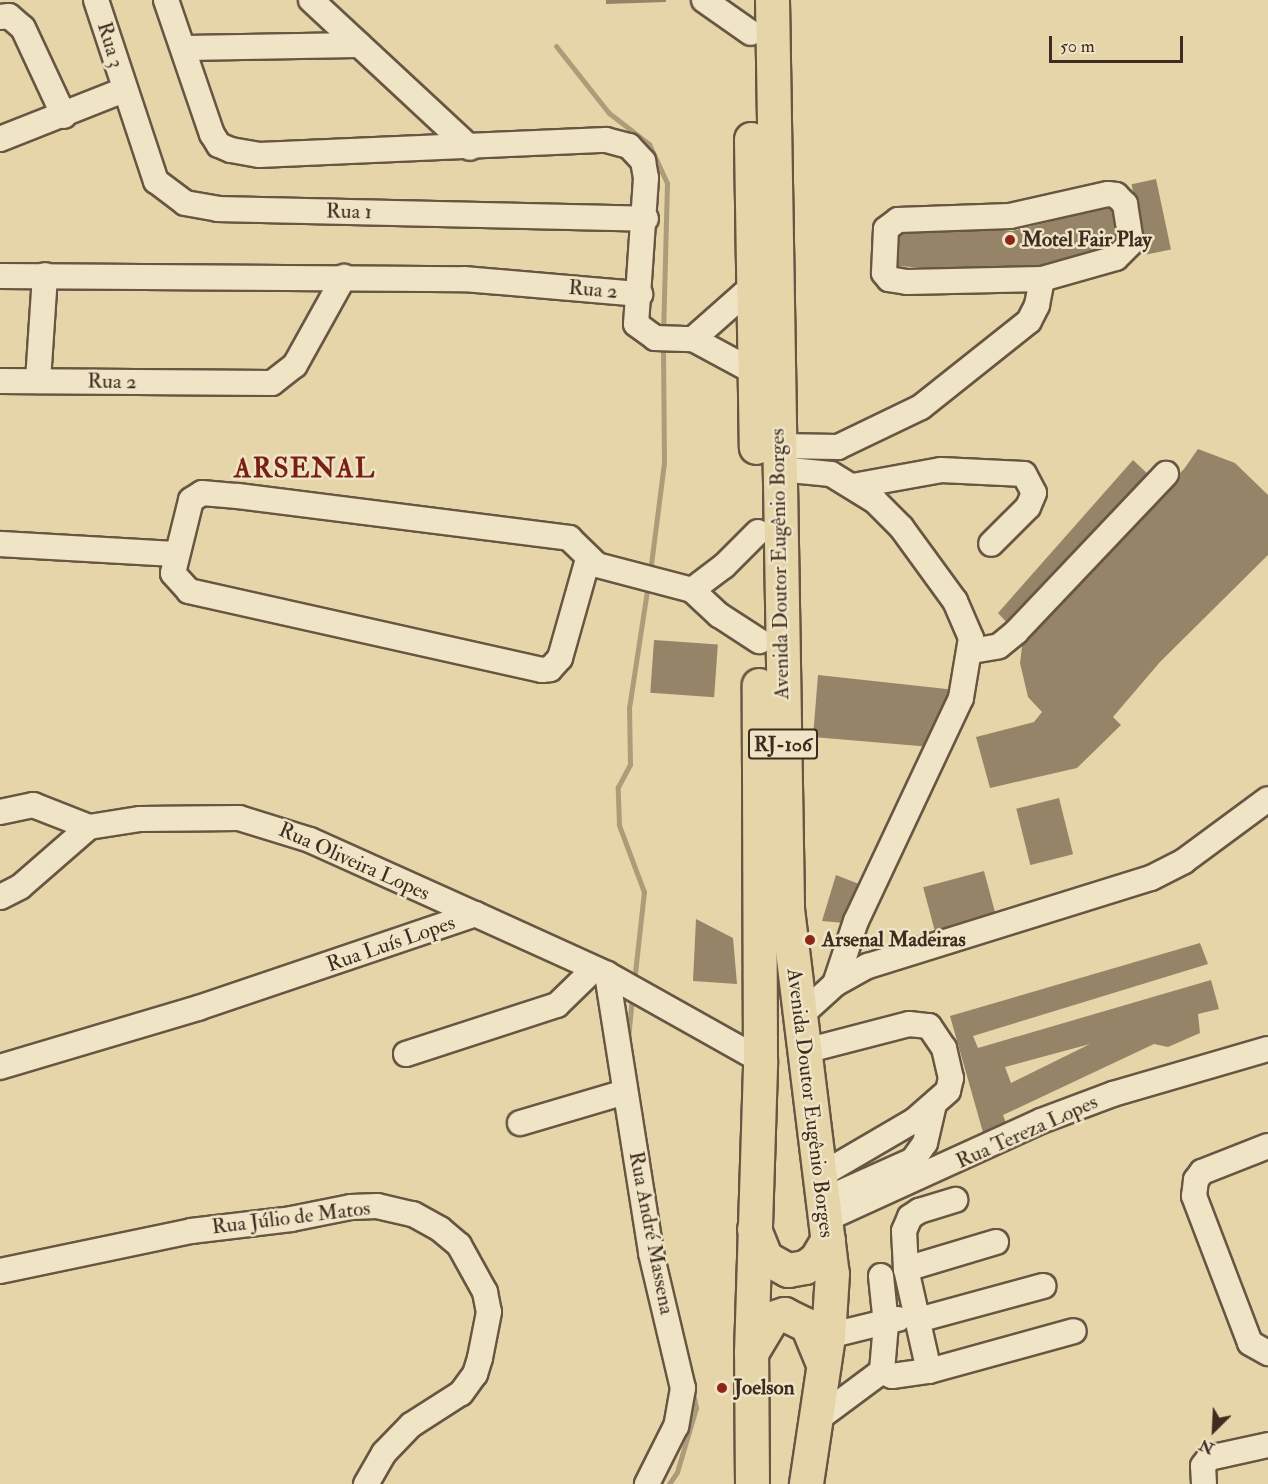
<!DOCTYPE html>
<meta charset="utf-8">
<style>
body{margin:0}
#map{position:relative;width:1268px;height:1484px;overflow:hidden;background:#e6d5a8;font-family:"IM FELL Double Pica",serif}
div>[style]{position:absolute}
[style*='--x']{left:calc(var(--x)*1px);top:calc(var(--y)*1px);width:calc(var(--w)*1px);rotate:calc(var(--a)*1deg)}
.stream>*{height:5px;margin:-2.5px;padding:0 2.5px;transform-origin:2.5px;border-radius:2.5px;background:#ad9c7a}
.building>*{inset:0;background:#958467;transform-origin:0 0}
.roads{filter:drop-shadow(2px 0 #685643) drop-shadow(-2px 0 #685643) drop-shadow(0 2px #685643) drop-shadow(0 -2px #685643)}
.minor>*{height:24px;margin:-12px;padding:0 12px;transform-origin:12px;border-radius:12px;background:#efe4c6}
.highway>*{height:33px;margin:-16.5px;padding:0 16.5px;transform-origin:16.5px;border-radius:16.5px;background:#e6d5a8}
.dots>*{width:16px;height:16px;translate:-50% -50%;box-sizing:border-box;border:3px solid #efe4c6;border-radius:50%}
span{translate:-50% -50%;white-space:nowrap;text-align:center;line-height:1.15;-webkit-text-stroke:5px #efe4c6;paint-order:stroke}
.shield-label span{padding:2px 4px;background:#efe4c6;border:2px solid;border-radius:4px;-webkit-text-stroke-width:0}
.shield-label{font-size:20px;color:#3e2c21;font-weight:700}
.street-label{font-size:21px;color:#3e2c21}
.poi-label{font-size:21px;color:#3e2c21;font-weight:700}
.left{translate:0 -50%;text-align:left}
.district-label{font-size:27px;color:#7a1f14;font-weight:700;letter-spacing:1.5px}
.north{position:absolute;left:1184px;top:1400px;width:60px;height:60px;-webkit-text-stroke:4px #efe4c6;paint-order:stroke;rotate:204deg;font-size:16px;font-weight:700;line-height:24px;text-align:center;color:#3e2c21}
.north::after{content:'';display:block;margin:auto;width:21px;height:27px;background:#3e2c21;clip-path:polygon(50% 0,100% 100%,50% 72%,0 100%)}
.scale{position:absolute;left:1049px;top:36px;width:134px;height:27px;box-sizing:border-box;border:3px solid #3e2c21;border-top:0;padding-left:8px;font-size:18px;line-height:21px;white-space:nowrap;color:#3e2c21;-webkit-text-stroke:4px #efe4c6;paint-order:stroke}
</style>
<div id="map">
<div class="stream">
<div style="--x:556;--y:46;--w:85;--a:51.7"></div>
<div style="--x:609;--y:113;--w:51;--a:37.8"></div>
<div style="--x:649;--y:144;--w:43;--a:65.2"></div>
<div style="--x:667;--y:183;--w:150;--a:91.5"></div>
<div style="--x:650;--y:572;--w:110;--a:-82.7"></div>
<div style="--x:664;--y:463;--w:118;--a:-90.5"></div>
<div style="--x:634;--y:982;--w:91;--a:-83.7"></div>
<div style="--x:644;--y:892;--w:72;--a:-110.5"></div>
<div style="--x:619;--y:825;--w:38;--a:-92"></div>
<div style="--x:618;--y:787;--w:26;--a:-62"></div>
<div style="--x:630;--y:764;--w:56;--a:-91"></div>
<div style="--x:629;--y:708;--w:125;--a:-81.3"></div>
<div style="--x:628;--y:1039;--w:42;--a:-84.6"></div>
<div style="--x:669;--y:1484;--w:14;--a:-56"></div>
<div style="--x:677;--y:1472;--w:67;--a:-73.5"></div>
<div style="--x:696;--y:1408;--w:16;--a:-101"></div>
</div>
<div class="building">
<div style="clip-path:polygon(606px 0,666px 0,666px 2px,606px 4px)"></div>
<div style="left:1156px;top:179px;width:72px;height:25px;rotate:78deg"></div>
<div style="clip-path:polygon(1113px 206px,1124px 248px,1018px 274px,897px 266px,900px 222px,1012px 231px)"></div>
<div style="clip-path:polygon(1198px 449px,1235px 463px,1268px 495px,1268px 555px,1160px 662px,1113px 717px,1121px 725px,1077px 768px,990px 788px,976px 737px,1034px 722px,1042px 712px,1028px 697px,1020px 663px,1023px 638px,1075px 576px,1184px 469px)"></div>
<div style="clip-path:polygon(1133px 460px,1150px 476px,1011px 627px,998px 613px)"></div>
<div style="left:654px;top:640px;width:64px;height:53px;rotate:4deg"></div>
<div style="clip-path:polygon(818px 675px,956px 690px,931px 747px,813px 737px)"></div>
<div style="left:1059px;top:798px;width:58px;height:44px;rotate:76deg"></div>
<div style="left:984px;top:871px;width:55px;height:63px;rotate:75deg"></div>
<div style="clip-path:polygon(836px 875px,859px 884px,844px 923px,822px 921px)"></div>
<div style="clip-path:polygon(696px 919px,733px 938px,737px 984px,693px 981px)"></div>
<div style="clip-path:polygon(evenodd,1200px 943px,1208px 964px,973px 1036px,978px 1048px,1211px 980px,1219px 1009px,1198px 1014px,1200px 1033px,1168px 1047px,1154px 1044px,1003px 1115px,1010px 1134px,986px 1143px,950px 1016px,1200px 943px,1090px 1044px,1011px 1083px,1005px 1067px,1090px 1044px)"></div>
</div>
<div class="roads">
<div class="minor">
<div style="--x:96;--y:0;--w:191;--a:71.7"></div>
<div style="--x:156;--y:181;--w:36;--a:37"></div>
<div style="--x:185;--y:203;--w:34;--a:10"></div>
<div style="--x:218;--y:209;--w:428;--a:1.3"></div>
<div style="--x:166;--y:0;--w:142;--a:71.1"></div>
<div style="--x:212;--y:134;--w:13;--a:58"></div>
<div style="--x:219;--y:145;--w:13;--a:23"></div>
<div style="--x:231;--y:150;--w:28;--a:10"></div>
<div style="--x:259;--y:155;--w:347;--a:-2.5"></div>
<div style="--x:606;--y:140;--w:24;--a:15"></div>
<div style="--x:629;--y:146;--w:21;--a:47"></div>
<div style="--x:643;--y:161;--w:17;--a:80"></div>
<div style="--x:646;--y:178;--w:146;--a:93.9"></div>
<div style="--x:636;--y:324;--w:24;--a:36"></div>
<div style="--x:655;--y:338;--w:38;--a:2"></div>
<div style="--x:693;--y:339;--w:69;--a:28.4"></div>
<div style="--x:311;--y:0;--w:217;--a:42.9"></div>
<div style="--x:704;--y:0;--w:57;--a:35.1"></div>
<div style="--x:0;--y:17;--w:9;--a:-6"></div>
<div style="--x:9;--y:16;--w:18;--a:41"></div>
<div style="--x:23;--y:28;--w:97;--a:65"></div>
<div style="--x:184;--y:48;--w:175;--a:-1"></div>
<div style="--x:0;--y:139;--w:133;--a:-21.6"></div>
<div style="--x:1108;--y:194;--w:8;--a:7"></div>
<div style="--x:1116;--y:195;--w:13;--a:45"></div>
<div style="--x:1125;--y:204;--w:39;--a:81"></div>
<div style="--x:1131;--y:243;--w:21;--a:135"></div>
<div style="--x:1116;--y:258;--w:77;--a:164.2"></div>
<div style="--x:1042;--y:279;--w:135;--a:178.7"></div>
<div style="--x:907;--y:282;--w:18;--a:-171"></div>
<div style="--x:889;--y:279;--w:8;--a:-130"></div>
<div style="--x:884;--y:273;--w:44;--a:-87.4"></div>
<div style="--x:886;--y:229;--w:15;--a:-37"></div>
<div style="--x:898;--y:220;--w:112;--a:-2"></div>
<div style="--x:1010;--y:216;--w:100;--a:-12.7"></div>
<div style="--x:0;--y:276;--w:464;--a:0.4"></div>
<div style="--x:464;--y:279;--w:177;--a:4.9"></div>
<div style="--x:693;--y:339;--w:80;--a:-41.5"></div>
<div style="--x:0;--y:381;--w:272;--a:0.4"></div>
<div style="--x:272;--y:383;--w:29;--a:-38"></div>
<div style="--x:295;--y:365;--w:101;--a:-60.9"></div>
<div style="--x:38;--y:381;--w:106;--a:-86.2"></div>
<div style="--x:779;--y:446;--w:59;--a:1"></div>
<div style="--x:838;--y:447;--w:92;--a:-25.7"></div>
<div style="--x:921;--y:407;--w:138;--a:-38.5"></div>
<div style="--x:1029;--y:321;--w:18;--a:-63"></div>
<div style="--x:1037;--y:305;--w:26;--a:-79"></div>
<div style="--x:780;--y:469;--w:51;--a:5.6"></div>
<div style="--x:831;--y:474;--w:52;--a:31.5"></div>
<div style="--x:875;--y:501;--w:37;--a:45"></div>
<div style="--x:901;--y:527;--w:92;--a:53.9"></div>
<div style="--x:955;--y:601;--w:40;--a:66.6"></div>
<div style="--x:971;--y:638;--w:61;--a:99.5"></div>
<div style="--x:961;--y:698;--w:246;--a:115.2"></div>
<div style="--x:856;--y:921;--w:66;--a:108.4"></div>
<div style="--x:853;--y:486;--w:89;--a:-10.3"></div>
<div style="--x:941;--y:470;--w:83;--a:2.8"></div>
<div style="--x:1024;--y:474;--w:21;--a:62"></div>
<div style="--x:1034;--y:493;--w:15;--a:113"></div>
<div style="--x:1028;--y:507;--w:52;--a:135"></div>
<div style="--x:0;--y:544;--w:176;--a:3.3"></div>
<div style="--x:588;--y:559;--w:103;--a:105.8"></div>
<div style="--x:560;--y:658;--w:15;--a:132"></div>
<div style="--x:550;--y:669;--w:8;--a:173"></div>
<div style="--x:542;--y:670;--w:362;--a:-167.4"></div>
<div style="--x:189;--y:591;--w:24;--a:-132"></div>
<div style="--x:173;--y:573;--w:75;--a:-76.1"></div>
<div style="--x:191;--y:500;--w:13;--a:-32"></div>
<div style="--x:202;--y:493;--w:36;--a:5"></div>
<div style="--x:238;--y:496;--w:334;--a:7.2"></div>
<div style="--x:569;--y:538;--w:39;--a:44"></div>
<div style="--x:597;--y:565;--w:98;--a:14.7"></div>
<div style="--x:692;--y:590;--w:37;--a:43"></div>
<div style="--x:719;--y:615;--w:48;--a:33"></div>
<div style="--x:692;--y:590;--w:40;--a:-37"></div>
<div style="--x:724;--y:566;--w:48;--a:-45"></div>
<div style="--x:972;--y:651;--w:27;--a:-10"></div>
<div style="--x:999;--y:646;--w:22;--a:-39"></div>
<div style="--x:1016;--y:632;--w:218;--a:-46.5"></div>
<div style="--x:0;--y:812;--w:34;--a:-12"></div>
<div style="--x:33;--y:805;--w:60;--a:21.4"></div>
<div style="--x:89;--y:827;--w:91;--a:139"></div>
<div style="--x:20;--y:887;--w:22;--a:153"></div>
<div style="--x:89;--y:827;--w:52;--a:-8.9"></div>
<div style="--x:140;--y:819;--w:99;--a:-0.6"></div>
<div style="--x:239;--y:818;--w:74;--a:17.2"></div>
<div style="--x:310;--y:840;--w:181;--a:24.2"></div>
<div style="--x:607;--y:974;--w:282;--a:81"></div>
<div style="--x:651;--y:1253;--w:139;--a:76.7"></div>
<div style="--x:683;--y:1388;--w:39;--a:100"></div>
<div style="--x:676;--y:1426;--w:65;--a:116.6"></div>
<div style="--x:800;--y:1016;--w:47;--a:-42.4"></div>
<div style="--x:835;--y:984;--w:38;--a:-29"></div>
<div style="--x:868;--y:966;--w:296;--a:-17.3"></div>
<div style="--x:1151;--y:878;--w:37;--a:-27"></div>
<div style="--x:1184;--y:861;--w:104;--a:-36.4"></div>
<div style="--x:805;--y:1051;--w:107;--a:-14.6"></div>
<div style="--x:909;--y:1024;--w:20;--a:6"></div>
<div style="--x:929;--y:1026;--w:27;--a:56"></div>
<div style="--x:944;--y:1048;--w:31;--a:77"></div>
<div style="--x:951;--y:1078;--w:13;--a:103"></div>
<div style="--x:948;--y:1091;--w:44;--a:138.7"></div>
<div style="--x:915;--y:1120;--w:109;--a:149.7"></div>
<div style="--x:406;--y:1054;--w:159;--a:-18"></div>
<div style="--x:557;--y:1005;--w:52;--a:-44.2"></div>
<div style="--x:0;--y:1067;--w:207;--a:-16.6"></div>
<div style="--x:198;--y:1008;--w:293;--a:-18.7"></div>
<div style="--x:475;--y:914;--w:145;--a:24.4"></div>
<div style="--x:607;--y:974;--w:176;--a:29.3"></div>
<div style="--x:520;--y:1123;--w:109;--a:-16.4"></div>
<div style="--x:1268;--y:1146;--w:71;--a:158.5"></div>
<div style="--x:1202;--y:1172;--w:10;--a:127"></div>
<div style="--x:1196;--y:1180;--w:16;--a:97"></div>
<div style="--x:1194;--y:1196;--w:157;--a:69.1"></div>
<div style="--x:1250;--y:1343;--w:21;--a:29"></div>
<div style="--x:824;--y:1200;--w:98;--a:-24.2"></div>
<div style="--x:913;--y:1160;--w:21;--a:-55"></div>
<div style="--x:925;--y:1143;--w:37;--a:-77"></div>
<div style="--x:826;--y:1219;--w:236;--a:-24.5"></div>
<div style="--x:1041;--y:1121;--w:77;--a:-20.6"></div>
<div style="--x:1113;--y:1094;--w:161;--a:-16.2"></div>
<div style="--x:906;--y:1269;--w:94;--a:-16.7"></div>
<div style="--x:0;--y:1271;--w:195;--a:-11.8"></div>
<div style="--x:191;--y:1231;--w:101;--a:-6.8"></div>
<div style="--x:291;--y:1219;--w:61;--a:-11.3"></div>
<div style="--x:351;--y:1207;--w:26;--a:-2"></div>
<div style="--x:377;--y:1206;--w:37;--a:13"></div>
<div style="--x:413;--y:1214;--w:31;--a:29"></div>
<div style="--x:440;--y:1229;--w:25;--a:40"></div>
<div style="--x:459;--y:1245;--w:54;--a:61"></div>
<div style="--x:485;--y:1292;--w:20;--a:79"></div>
<div style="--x:489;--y:1312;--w:47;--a:101.1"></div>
<div style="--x:480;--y:1358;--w:17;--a:107"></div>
<div style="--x:475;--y:1374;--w:24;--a:126"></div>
<div style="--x:461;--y:1393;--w:59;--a:147.4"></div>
<div style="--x:411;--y:1425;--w:39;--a:134"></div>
<div style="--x:384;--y:1453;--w:36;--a:120"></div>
<div style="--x:881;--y:1276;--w:48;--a:84.1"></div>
<div style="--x:886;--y:1324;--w:47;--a:94.9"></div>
<div style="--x:882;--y:1371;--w:11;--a:27"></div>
<div style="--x:892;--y:1376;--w:37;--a:-8"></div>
<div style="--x:929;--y:1371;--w:150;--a:-15.4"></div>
<div style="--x:918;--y:1320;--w:130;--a:-15.2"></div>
<div style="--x:828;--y:1336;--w:72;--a:-13.7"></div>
<div style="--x:929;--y:1371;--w:105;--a:-102.7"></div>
<div style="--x:906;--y:1269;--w:38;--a:-93"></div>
<div style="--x:904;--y:1231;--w:15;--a:-67"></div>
<div style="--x:910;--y:1217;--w:11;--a:-34"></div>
<div style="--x:919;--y:1211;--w:38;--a:-17"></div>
<div style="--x:815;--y:1421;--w:84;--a:-36.7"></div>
<div style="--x:1204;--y:1484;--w:18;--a:-93"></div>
<div style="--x:1203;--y:1466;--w:10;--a:-53"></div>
<div style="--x:1209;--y:1458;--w:60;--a:-12.4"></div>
</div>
<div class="highway">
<div style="--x:772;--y:0;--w:909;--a:89.05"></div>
<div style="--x:787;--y:909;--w:367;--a:83"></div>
<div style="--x:832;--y:1273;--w:63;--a:93.6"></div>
<div style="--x:828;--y:1336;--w:150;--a:98.5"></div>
<div style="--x:751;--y:139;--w:308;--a:89.1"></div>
<div style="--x:754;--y:1229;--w:31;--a:68"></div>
<div style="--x:766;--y:1258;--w:25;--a:29"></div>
<div style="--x:788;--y:1270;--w:17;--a:-10"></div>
<div style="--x:805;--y:1267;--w:14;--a:-36"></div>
<div style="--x:816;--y:1259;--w:23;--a:-59"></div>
<div style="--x:751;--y:1353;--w:41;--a:-59"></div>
<div style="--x:772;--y:1318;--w:13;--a:-18"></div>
<div style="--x:784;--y:1314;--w:25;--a:26"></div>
<div style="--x:807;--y:1325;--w:42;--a:67.7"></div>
<div style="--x:752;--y:1484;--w:131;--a:-90.4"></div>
<div style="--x:751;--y:1353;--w:293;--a:-88.2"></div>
<div style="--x:760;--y:1060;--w:375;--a:-90.2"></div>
</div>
</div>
<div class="dots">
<div style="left:1010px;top:240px;background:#8f2418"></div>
<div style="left:810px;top:940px;background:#8f2418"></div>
<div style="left:722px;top:1388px;background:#8f2418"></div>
</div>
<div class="shield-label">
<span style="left:783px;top:744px">RJ-106</span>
</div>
<div class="street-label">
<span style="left:110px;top:45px;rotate:73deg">Rua 3</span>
<span style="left:349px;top:212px;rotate:1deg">Rua 1</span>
<span style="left:593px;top:290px;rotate:5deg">Rua 2</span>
<span style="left:112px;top:382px;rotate:1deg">Rua 2</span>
<span style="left:780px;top:564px;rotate:-91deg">Avenida Doutor Eugênio Borges</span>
<span style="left:354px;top:862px;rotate:24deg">Rua Oliveira Lopes</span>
<span style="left:391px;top:944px;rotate:-19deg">Rua Luís Lopes</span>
<span style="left:810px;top:1103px;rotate:83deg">Avenida Doutor Eugênio Borges</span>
<span style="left:1027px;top:1132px;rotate:-24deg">Rua Tereza Lopes</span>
<span style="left:291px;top:1218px;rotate:-7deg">Rua Júlio de Matos</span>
<span style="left:651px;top:1233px;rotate:79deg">Rua André Massena</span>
</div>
<div class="poi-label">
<span class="left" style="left:1022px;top:240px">Motel Fair Play</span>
<span class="left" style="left:822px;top:940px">Arsenal Madeiras</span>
<span class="left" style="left:734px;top:1388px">Joelson</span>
</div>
<div class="district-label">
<span style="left:305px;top:469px">ARSENAL</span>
</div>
<div class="north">N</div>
<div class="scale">50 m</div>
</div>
